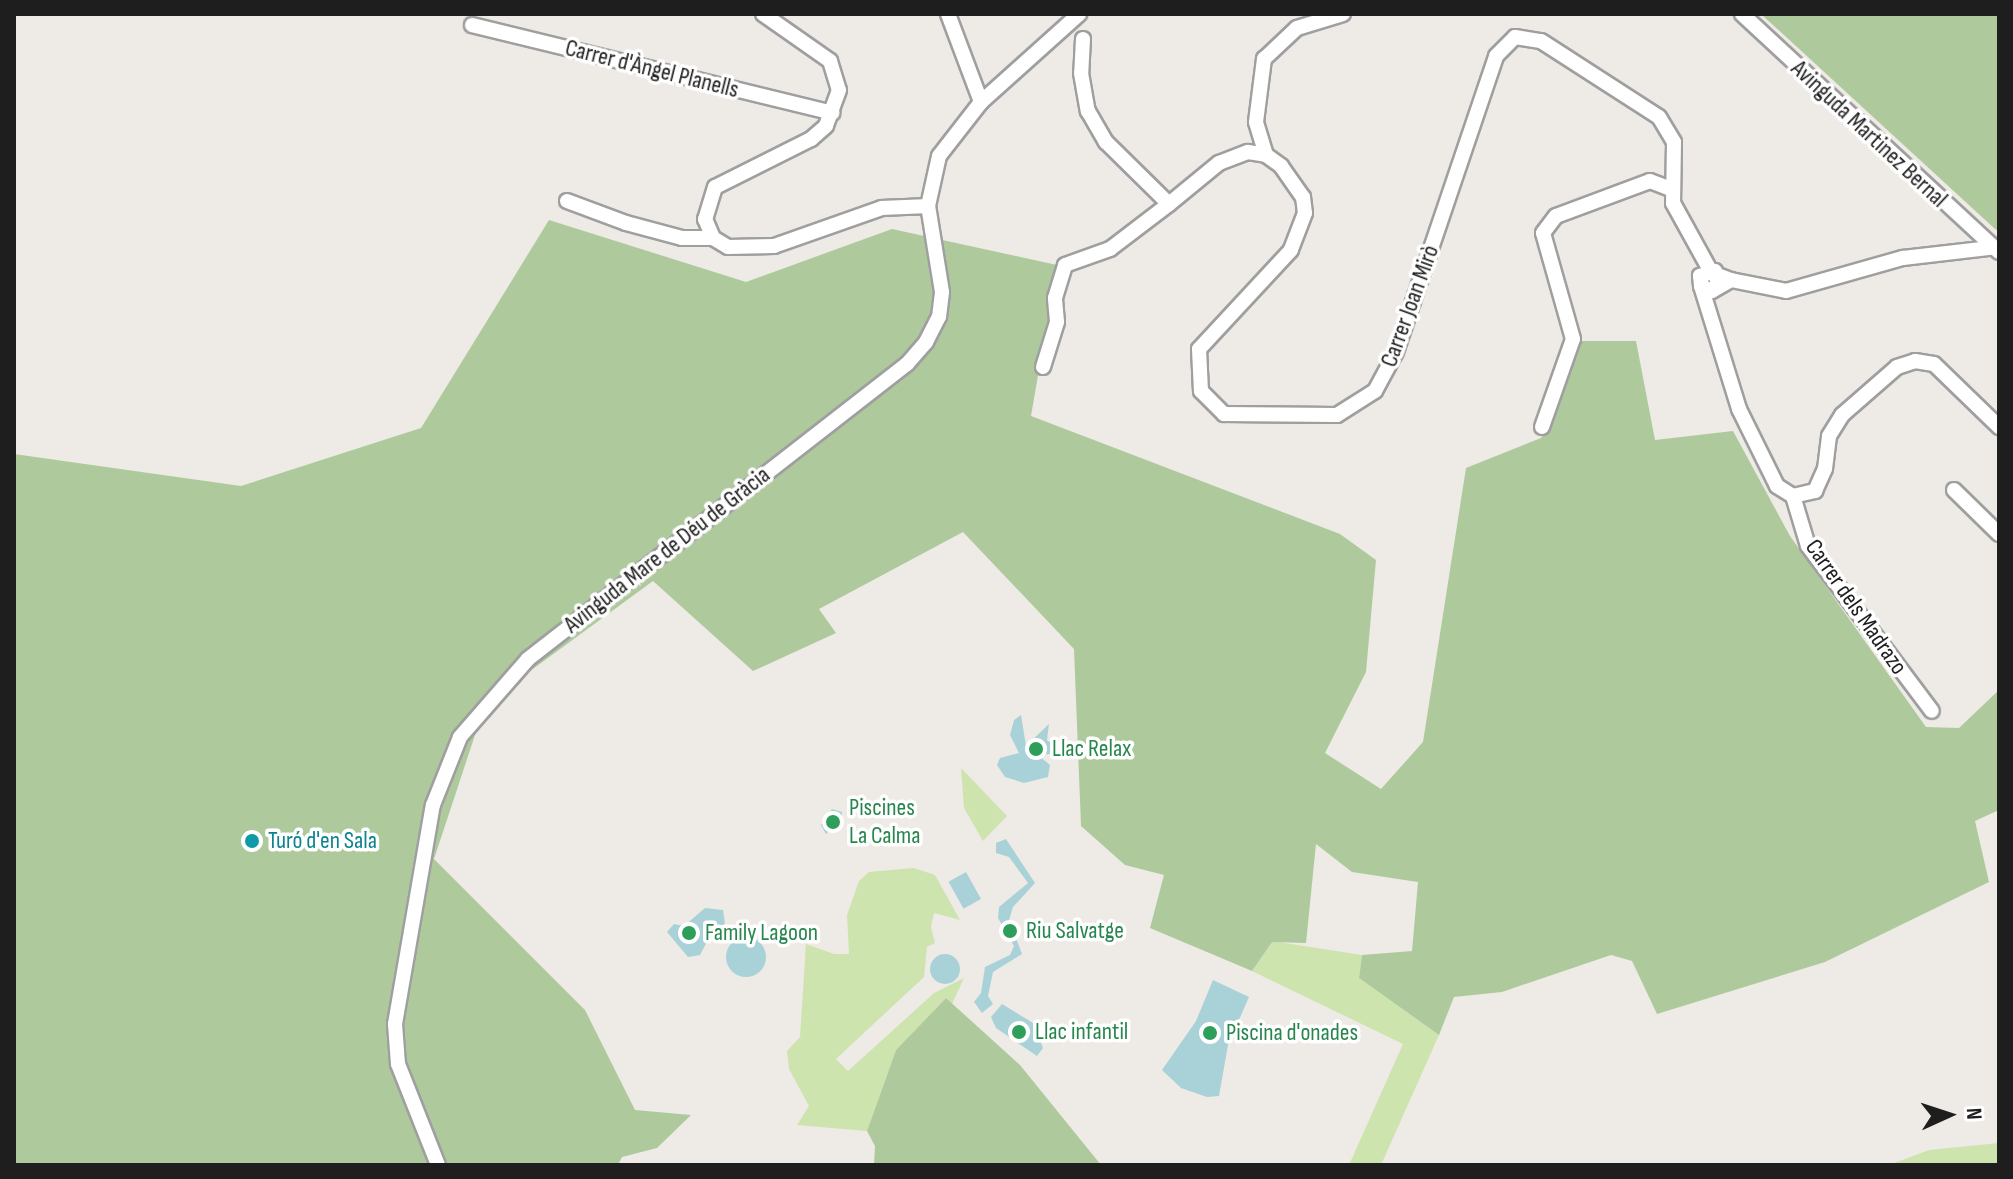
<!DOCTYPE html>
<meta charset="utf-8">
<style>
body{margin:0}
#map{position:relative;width:2013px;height:1179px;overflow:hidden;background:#eeeae5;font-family:"Sofia Sans Condensed",sans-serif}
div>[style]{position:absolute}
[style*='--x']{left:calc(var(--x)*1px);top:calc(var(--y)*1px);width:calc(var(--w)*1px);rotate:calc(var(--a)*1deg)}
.grass>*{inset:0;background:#cee4af}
.forest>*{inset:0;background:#aeca9d}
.water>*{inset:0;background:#a9d2d8;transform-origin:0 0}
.round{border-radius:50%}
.roads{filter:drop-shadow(2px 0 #9f9f9f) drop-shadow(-2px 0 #9f9f9f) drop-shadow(0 2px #9f9f9f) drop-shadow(0 -2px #9f9f9f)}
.minor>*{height:14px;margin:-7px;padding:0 7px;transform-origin:7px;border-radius:7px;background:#fff}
.dots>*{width:22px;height:22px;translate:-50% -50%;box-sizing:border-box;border:4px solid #fff;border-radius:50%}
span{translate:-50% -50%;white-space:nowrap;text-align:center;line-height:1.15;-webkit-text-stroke:7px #fff;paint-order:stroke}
.street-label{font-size:24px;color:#1e1e1e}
.leisure-label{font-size:24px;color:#27864d}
.left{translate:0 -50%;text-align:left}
.culture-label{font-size:24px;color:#0d838f}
.frame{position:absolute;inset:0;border:16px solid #1e1e1e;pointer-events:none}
.north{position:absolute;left:1909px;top:1075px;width:80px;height:80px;-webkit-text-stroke:6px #fff;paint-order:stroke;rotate:87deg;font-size:22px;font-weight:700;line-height:32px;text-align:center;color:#1e1e1e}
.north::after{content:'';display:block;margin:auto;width:28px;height:36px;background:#1e1e1e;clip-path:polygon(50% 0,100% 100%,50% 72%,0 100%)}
</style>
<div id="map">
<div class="grass">
<div style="clip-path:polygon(961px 768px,1007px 816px,983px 841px,964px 808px)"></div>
<div style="clip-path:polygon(914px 868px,935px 875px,960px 920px,934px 913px,931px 927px,935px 943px,927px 947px,924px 977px,836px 1059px,848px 1071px,934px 993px,964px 978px,952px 1004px,946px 998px,896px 1050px,867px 1131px,797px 1125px,809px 1106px,789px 1069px,787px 1051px,800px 1037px,806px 944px,834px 954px,849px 954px,847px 915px,859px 881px,869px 872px)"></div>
<div style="clip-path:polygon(1272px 941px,1362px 955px,1359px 978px,1439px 1035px,1381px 1165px,1349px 1165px,1403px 1044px,1252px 971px)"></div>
<div style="clip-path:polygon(1999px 1143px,1999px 1165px,1889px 1165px,1929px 1150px)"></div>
</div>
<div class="forest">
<div style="clip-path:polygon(1761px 14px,1999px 14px,1999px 231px,1995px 229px)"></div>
<div style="clip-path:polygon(549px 220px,746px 282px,892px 229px,1057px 265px,1031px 416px,1340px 534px,1376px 560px,1366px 672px,1325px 753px,1381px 789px,1423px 742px,1466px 468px,1541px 438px,1581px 341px,1636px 341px,1655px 440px,1733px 431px,1790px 536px,1926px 727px,1959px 728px,1999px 690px,1999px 810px,1975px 821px,1989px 882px,1825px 962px,1657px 1014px,1632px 961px,1611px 955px,1502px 992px,1454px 997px,1439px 1035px,1359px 978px,1362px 955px,1412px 951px,1418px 882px,1352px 872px,1316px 844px,1306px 943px,1272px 942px,1252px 971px,1150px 928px,1164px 875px,1125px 865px,1081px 826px,1074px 649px,963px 532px,819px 609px,836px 633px,753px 671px,653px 581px,526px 674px,478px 726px,434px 859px,585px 1010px,635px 1110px,691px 1115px,657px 1148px,622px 1157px,618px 1165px,14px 1165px,14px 454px,241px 486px,421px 428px)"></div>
<div style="clip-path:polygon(946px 998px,1020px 1065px,1101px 1165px,874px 1165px,875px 1146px,867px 1131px,896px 1050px)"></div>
</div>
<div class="water">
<div style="clip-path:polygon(1021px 715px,1026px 746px,1049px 724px,1047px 740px,1054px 745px,1050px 754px,1038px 755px,1050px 765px,1048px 777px,1024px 783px,1005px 777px,997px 765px,1000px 758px,1019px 753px,1010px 735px,1014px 720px)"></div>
<div style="clip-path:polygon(832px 809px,842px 812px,842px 819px,826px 834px,821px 825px)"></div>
<div style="clip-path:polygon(1006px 839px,1035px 883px,1013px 907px,1009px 920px,1022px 954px,993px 972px,988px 996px,993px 1004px,982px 1013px,974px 1002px,981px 993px,985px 967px,1010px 955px,1014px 946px,998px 918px,999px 907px,1028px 883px,1009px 857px,996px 853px,996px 843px)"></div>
<div style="left:966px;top:872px;width:31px;height:20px;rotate:61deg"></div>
<div style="clip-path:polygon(705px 908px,723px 910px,725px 924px,710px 936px,700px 955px,688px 957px,667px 932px,674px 924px,684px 926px)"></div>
<div class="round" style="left:726px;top:937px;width:40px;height:40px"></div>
<div class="round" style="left:930px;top:954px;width:30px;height:30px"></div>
<div style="clip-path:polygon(1213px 980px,1249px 997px,1228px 1045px,1219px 1096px,1207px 1097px,1181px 1088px,1162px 1070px,1196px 1021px)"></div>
<div style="clip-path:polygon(1002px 1004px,1033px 1023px,1043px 1048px,1037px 1056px,996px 1028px,991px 1017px)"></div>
</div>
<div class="roads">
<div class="minor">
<div style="--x:763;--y:14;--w:82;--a:35"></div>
<div style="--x:830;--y:61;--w:30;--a:73"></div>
<div style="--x:839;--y:90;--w:38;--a:110"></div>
<div style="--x:826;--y:126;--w:20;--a:139"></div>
<div style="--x:811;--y:139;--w:107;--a:153.4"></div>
<div style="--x:715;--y:187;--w:34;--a:107"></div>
<div style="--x:705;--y:219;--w:21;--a:67"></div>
<div style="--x:713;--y:238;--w:17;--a:31"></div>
<div style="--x:728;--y:247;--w:46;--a:-1.2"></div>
<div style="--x:774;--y:246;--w:114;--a:-19.4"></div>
<div style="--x:882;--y:208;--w:46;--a:-2.5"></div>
<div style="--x:948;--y:14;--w:94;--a:69.4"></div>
<div style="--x:1742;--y:14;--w:350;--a:42.8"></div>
<div style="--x:472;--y:25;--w:371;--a:13.7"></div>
<div style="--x:1083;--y:39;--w:34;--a:93"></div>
<div style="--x:1081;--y:73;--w:39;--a:80"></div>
<div style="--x:1088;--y:111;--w:36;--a:60"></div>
<div style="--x:1106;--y:142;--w:88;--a:44.5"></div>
<div style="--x:1169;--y:204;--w:65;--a:-39.4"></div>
<div style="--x:1219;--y:163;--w:31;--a:-21"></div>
<div style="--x:1248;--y:152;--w:18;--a:9"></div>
<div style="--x:1266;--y:155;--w:19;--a:36"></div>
<div style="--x:1281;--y:166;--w:38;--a:55"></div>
<div style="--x:1303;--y:197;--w:16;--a:83"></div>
<div style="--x:1305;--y:213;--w:40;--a:111"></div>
<div style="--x:1291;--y:250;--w:135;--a:132.9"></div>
<div style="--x:1199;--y:349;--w:42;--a:87.3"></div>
<div style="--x:1201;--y:391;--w:33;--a:45"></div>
<div style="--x:1224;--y:414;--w:113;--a:0.5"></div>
<div style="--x:1337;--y:415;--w:45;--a:-32.3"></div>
<div style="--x:1375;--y:391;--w:44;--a:-61.7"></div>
<div style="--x:1396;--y:352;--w:312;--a:-71.3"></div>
<div style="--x:1496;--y:56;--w:27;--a:-45"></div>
<div style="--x:1515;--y:37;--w:26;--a:9"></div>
<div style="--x:1541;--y:41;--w:140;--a:32.8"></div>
<div style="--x:1659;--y:117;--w:29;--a:59"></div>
<div style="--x:1674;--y:142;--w:61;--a:90.9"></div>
<div style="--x:1673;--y:203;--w:77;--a:61.1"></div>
<div style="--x:1266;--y:155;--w:34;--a:-107"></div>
<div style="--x:1256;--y:122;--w:64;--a:-82.8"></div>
<div style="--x:1264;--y:59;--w:45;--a:-43.2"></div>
<div style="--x:1297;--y:28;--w:48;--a:-16.9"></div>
<div style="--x:567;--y:201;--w:63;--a:20.4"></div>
<div style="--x:626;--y:223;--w:58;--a:15"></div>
<div style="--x:682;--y:238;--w:31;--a:0"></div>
<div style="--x:1731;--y:280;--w:56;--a:11.3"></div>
<div style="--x:1786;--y:291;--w:122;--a:-15.8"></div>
<div style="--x:1903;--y:258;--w:88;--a:-6.6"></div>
<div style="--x:1701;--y:286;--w:129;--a:72.8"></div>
<div style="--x:1739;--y:409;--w:86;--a:63.7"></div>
<div style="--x:1777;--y:486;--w:19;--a:32"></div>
<div style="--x:1793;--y:496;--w:23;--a:-13"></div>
<div style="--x:1815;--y:491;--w:24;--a:-66"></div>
<div style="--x:1825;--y:469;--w:33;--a:-83"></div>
<div style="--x:1829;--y:436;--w:25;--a:-58"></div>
<div style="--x:1842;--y:415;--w:73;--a:-41.1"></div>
<div style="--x:1897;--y:367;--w:19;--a:-18"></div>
<div style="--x:1915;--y:361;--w:19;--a:9"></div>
<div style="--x:1934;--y:364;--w:91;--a:44.1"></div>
<div style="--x:1718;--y:286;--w:15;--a:-101"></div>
<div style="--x:1715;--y:271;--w:16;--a:162"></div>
<div style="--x:1700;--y:276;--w:10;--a:84"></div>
<div style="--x:1701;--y:286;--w:12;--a:24"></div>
<div style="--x:1712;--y:291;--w:22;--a:-30"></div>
<div style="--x:1731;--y:280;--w:12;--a:-160"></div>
<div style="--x:1043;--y:367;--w:47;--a:-72.7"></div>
<div style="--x:1057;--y:322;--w:24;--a:-95"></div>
<div style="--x:1055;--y:298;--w:34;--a:-73"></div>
<div style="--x:1065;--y:265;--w:48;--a:-19.6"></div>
<div style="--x:1110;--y:249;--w:74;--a:-37.3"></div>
<div style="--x:1542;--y:427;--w:93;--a:-70.6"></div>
<div style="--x:1573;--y:339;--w:110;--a:-105.8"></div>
<div style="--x:1543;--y:233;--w:21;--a:-53"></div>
<div style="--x:1556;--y:216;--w:100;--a:-20.4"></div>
<div style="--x:1650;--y:181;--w:22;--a:21"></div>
<div style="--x:1954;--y:490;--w:63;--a:44.4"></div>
<div style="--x:1793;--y:496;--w:52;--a:73.3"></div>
<div style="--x:1808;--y:546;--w:206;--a:53.1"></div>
<div style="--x:438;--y:1165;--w:109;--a:-111.6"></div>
<div style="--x:398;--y:1064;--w:40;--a:-94.3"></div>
<div style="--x:395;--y:1024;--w:222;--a:-80.2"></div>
<div style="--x:433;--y:805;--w:73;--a:-68.3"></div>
<div style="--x:460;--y:737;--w:103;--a:-48.9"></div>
<div style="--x:528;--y:659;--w:480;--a:-37.9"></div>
<div style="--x:907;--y:364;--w:29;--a:-49"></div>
<div style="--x:926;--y:342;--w:28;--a:-63"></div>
<div style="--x:939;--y:317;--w:25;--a:-83"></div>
<div style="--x:942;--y:292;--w:87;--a:-99.2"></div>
<div style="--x:928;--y:206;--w:51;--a:-77.6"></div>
<div style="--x:939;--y:156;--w:68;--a:-52.1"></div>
<div style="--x:981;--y:102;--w:132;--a:-41.9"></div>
</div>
</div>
<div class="dots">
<div style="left:1036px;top:749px;background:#2e9e5b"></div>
<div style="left:833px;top:822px;background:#2e9e5b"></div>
<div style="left:252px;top:841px;background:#0f9aa8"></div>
<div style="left:1010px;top:931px;background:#2e9e5b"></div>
<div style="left:689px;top:933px;background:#2e9e5b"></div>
<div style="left:1019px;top:1032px;background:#2e9e5b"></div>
<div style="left:1210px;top:1033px;background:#2e9e5b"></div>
</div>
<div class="street-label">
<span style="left:652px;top:69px;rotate:14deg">Carrer d'Àngel Planells</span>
<span style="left:1869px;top:134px;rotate:43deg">Avinguda Martinez Bernal</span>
<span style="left:1410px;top:306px;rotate:-70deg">Carrer Joan Mirò</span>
<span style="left:667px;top:550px;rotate:-38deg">Avinguda Mare de Déu de Gràcia</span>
<span style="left:1856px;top:607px;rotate:55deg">Carrer dels Madrazo</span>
</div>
<div class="leisure-label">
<span class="left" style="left:1052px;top:749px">Llac Relax</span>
<span class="left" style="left:849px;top:822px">Piscines<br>La Calma</span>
<span class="left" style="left:1026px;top:931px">Riu Salvatge</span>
<span class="left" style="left:705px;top:933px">Family Lagoon</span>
<span class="left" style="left:1035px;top:1032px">Llac infantil</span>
<span class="left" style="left:1226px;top:1033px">Piscina d'onades</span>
</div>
<div class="culture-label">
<span class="left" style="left:268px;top:841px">Turó d'en Sala</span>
</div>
<div class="frame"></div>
<div class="north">N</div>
</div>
